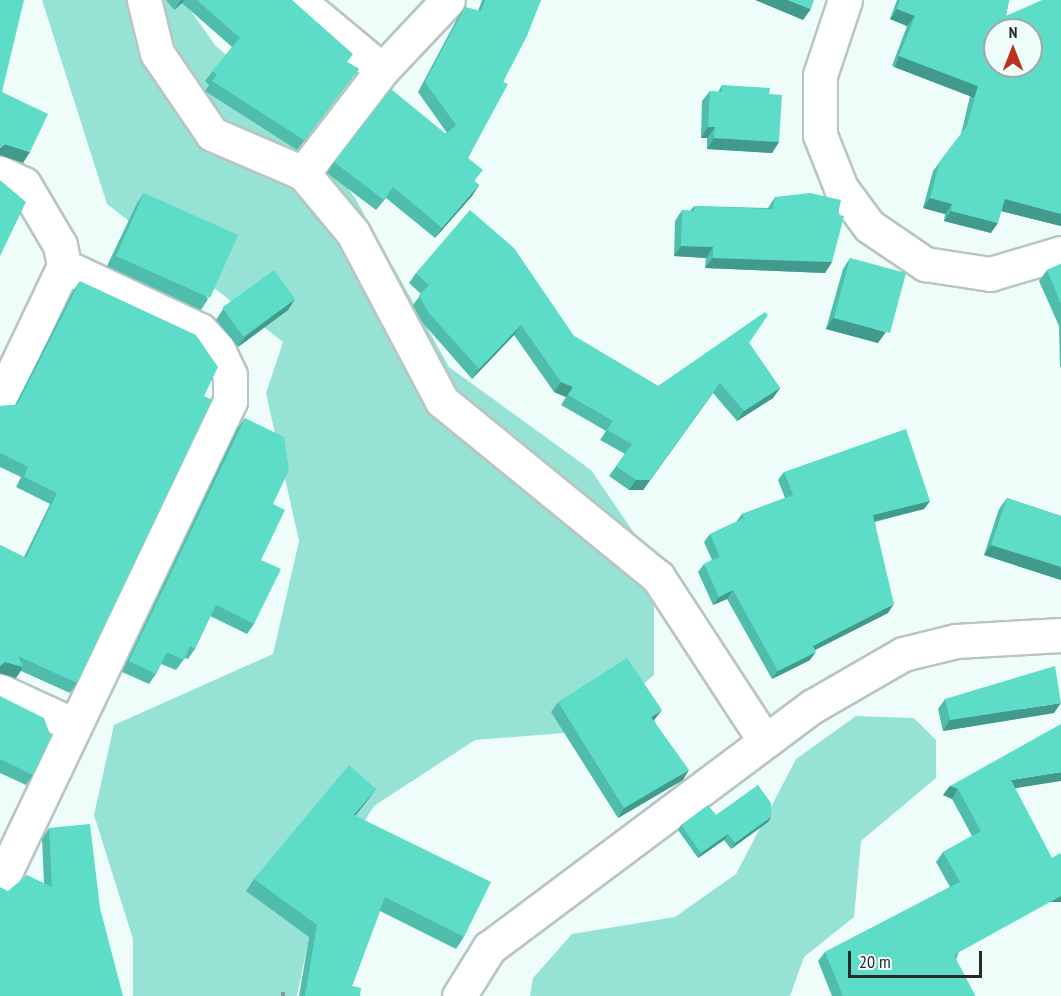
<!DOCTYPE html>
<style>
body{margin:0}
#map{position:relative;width:1061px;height:996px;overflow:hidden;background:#effdfa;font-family:"PT Sans Narrow",sans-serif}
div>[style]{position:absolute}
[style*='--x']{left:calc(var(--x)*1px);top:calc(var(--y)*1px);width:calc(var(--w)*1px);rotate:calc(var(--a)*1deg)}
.green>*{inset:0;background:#96e2d4}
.path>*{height:4px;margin-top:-2px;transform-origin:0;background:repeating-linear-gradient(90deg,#8b9593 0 6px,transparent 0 9px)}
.roads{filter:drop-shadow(2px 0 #b8c5c2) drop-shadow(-2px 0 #b8c5c2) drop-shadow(0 2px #b8c5c2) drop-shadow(0 -2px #b8c5c2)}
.minor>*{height:33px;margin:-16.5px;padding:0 16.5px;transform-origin:16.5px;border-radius:16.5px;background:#fff}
.tertiary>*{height:33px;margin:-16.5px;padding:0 16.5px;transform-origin:16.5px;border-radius:16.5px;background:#fff}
.wall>*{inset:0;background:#50bdac}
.shaded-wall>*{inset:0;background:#419a8c;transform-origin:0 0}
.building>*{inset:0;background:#5ddcc8;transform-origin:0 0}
span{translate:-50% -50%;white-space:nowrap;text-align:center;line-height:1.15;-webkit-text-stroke:4.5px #effdfa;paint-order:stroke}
.north{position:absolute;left:983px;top:18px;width:60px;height:60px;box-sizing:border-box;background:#effdfa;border:2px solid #9fa9a7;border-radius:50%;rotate:0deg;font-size:16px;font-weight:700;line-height:24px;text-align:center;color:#262b2a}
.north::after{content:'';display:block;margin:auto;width:21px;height:27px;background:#bc301c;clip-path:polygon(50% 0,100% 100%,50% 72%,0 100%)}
.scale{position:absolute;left:848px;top:951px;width:134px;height:27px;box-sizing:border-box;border:3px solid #262b2a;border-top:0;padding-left:8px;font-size:18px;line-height:21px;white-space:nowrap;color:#262b2a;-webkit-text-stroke:4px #effdfa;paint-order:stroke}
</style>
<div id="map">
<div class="green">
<div style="clip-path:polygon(42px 0,183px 0,215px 45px,299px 121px,355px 198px,449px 367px,591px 470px,654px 562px,654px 675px,589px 731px,475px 740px,374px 806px,318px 894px,297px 996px,133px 996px,133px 939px,94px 815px,114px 725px,273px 654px,299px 541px,266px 393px,283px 342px,107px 204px)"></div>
<div style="clip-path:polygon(856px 716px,914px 718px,936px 740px,936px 778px,861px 841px,854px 917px,804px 957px,790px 996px,530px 996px,533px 978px,572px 934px,675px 917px,736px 874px,796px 759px)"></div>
</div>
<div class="path">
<div style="--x:283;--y:992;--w:4;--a:90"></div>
</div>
<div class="roads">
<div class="minor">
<div style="--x:144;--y:0;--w:55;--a:76.2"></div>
<div style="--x:157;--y:53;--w:98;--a:55.8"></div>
<div style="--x:212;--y:134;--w:99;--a:23.2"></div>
<div style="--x:303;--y:173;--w:78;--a:50.2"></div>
<div style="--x:353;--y:233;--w:190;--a:62.1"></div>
<div style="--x:442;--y:401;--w:279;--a:39.2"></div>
<div style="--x:658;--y:577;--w:196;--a:56.9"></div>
<div style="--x:298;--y:0;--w:109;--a:39.8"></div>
<div style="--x:382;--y:70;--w:130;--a:127.5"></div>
<div style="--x:845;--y:0;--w:79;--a:108.4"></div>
<div style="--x:820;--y:75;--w:60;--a:90"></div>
<div style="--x:820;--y:135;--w:57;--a:68.4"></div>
<div style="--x:841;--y:188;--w:47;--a:53.6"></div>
<div style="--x:869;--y:226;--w:68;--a:34.2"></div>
<div style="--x:925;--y:264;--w:66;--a:8.7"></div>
<div style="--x:990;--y:274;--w:74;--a:-16.5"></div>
<div style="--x:382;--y:70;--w:96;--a:-46.7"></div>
<div style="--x:0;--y:173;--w:26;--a:25"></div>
<div style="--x:24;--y:184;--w:71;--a:59.5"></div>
<div style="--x:60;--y:245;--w:21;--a:79"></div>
<div style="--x:64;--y:266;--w:148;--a:115.5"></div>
<div style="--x:0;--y:691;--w:79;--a:24.6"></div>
<div style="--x:0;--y:883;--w:534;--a:-64.49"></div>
<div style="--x:230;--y:401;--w:26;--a:-90"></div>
<div style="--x:230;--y:375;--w:29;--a:-115"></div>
<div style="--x:218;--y:349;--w:26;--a:-133"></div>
<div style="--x:200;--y:330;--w:150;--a:-154.8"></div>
</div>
<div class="tertiary">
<div style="--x:459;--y:996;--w:57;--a:-58"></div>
<div style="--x:489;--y:948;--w:404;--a:-36.8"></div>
<div style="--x:813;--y:706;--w:104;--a:-30"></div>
<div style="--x:903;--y:654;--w:55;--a:-13.8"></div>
<div style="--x:956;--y:641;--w:105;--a:-3.3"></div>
</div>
</div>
<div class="wall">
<div style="clip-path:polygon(166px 0,292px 0,347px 62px,359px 69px,297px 150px,205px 91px,209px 85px,205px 81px,232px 47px,182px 3px,174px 10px)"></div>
<div style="clip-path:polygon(482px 0,541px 0,468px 158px,475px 182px,479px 185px,472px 196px,435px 238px,386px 198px,376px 210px,327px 173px,334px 162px,447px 133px,418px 92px,458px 17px,465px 7px,478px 11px)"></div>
<div style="clip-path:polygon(897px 0,1009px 0,1006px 16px,1061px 0,1061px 226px,1001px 211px,991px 233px,944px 221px,945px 214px,923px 208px,933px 171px,961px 134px,970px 96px,892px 66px,907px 26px,890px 19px)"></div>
<div style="clip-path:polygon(722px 85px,769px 94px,779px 142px,772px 153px,707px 149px,707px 138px,701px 138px,702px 101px,710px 91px,718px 92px)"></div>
<div style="clip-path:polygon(144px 193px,208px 299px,201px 310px,107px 266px,137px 203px)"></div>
<div style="clip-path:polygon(775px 197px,838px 215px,832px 262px,825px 273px,705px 268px,706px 258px,674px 256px,675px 221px,682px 210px,690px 211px,694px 206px,768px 208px)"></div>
<div style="clip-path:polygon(850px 258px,878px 343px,826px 329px,843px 269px)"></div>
<div style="clip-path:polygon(1061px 264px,1061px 367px,1060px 367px,1059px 326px,1039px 281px,1047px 270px)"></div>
<div style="clip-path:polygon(416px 273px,574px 336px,658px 386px,749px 343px,780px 388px,773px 398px,737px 421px,713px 393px,643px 490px,629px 490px,609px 476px,625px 454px,600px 440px,606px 431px,561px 405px,566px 397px,554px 392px,514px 335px,472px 379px,422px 322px,413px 305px,421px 294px,409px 283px)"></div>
<div style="clip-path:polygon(80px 281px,77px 683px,70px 693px,21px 671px,16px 678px,0 673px,0 545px,24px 557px,50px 504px,16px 487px,21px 477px,0 467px,0 406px,15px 405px,73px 291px)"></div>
<div style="clip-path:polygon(223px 309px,288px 310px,238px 347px,216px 320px)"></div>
<div style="clip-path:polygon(245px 418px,273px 504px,261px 560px,254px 624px,247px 634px,210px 616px,195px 649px,188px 659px,185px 658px,176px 670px,161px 664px,156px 674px,149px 684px,122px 672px,237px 429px)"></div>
<div style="clip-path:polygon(784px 472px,930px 501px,924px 509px,875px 522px,888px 613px,815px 650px,810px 660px,772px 679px,727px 599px,713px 605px,698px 572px,704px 564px,712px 560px,704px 542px,710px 534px,736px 522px,742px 514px,785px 498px,778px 480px)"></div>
<div style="clip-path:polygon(1007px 498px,1061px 516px,1061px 580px,984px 555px,999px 509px)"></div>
<div style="clip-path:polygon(0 696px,33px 775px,26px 785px,0 773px)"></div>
<div style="clip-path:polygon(945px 699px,1054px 713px,943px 731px,938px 709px)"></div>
<div style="clip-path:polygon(558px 702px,655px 719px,654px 720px,683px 780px,618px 818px,551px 712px)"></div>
<div style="clip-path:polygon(950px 786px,1015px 788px,956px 960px,975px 996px,832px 996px,818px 961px,825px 952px,950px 887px,936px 862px,943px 852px,972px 836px,952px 799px,943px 795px)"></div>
<div style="clip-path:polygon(376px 789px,367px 801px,355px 816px,464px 937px,456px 949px,380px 911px,352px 986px,360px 996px,299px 996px,309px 937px,246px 891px,254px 879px)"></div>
<div style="clip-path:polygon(716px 815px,771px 817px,768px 822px,731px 849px,724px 840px,698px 858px,678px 830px,681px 825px)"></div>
<div style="clip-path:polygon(49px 828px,100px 908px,8px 891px,44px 883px,42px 839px)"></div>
</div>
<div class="shaded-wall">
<div style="clip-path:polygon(181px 0,184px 0,182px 3px,174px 10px)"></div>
<div style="clip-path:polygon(755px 0,788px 0,811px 9px,803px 20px)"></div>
<div style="clip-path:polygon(897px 9px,915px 16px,907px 26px,890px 19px)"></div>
<div style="left:899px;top:56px;width:85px;height:12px;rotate:21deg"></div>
<div style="clip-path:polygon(708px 127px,715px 127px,707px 138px,701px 138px)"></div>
<div style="clip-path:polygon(714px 138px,779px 142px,772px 153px,707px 149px)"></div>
<div style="clip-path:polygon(5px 144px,30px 152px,23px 163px,0 155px,0 148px)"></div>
<div style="clip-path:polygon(479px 185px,472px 196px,435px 238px,442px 228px)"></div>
<div style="clip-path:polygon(930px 198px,952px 204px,945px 214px,923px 208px)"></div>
<div style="clip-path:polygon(1005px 199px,1061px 214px,1061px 226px,997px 210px)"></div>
<div style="clip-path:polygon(951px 211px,998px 223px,991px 233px,944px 221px)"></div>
<div style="clip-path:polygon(681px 246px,713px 247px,706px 258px,674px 256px)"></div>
<div style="clip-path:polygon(713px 258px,832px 262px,825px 273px,705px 268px)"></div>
<div style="clip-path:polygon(295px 299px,288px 310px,238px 347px,245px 337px)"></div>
<div style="clip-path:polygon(833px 318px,886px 332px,878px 343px,826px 329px)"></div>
<div style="clip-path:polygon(521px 325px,514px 335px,472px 379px,479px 369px)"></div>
<div style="clip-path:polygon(561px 382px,573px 387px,566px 397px,554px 392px)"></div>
<div style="clip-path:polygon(720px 383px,643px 490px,629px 490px,636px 480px)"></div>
<div style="clip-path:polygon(780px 388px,773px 398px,737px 421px,744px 411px)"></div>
<div style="clip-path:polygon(930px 501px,924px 509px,867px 523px,873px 515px)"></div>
<div style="clip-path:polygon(991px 545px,1061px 567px,1061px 580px,984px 555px)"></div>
<div style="clip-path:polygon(733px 590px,727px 599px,713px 605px,719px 597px)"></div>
<div style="clip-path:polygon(894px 604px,888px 613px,807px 654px,813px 646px)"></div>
<div style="clip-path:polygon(816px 652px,810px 660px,772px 679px,778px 671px)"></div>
<div style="clip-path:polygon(5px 662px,23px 667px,16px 678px,0 673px,0 666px)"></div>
<div style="clip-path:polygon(1061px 703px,1054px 713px,943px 731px,950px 720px)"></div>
<div style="clip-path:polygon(662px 710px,655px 719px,645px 726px,651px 717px)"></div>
<div style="clip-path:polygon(689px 770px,683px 780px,618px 818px,624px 808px)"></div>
<div style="clip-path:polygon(1061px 772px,1061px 781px,1004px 790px,1011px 780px)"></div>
<div style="clip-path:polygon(950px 786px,958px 789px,952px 799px,943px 795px)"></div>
<div style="clip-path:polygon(376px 789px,367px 801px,346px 827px,354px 815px)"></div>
<div style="clip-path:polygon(771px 817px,768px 822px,731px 849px,735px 843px)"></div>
<div style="clip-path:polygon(728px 834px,724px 840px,698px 858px,701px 853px)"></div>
<div style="left:1061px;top:896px;width:6px;height:122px;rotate:90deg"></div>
</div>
<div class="building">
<div style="clip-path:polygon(0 0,24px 0,2px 92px,48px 114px,30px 152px,5px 144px,0 148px)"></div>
<div style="clip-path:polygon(197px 0,292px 0,353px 54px,347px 62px,359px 69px,304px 140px,212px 81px,217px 75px,212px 71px,240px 38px)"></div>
<div style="clip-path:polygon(485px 0,541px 0,527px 36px,503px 82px,508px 84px,468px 158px,483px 170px,474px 181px,479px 185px,442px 228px,393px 187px,384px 200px,334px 162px,391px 89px,446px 134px,456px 125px,425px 82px,465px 7px,481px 11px)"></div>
<div style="clip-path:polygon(788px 0,814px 0,811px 9px)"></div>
<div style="clip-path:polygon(evenodd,900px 0,1009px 0,1006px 16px,1042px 0,1061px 0,1061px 214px,1005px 199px,998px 223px,951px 211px,952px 204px,930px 198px,940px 161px,967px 126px,978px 86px,899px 56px,915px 16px,897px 9px,900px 0,995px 30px,1031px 30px,1031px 66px,995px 66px,995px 30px)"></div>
<div style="clip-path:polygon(722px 85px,770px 88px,769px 94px,782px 95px,779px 142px,714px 138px,715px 127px,708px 127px,710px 91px,722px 92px)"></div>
<div style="clip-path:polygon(0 180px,26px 202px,0 256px)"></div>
<div style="left:144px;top:193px;width:103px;height:69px;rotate:24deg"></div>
<div style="clip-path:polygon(810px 193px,841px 200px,838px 215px,844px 216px,832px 262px,713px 258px,713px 247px,681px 246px,682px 210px,694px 211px,694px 206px,773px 209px,775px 197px)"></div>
<div style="clip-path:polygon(470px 210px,514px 248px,574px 336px,658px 386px,765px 312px,768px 315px,749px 343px,780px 388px,744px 411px,720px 383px,650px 480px,636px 480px,616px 466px,632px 444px,607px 430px,613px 421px,568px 395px,573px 387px,561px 382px,521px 325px,479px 369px,428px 312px,419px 295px,429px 285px,416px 273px)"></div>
<div style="left:850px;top:258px;width:58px;height:62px;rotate:15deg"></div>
<div style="clip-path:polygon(1061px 264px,1061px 304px,1047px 270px)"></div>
<div style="left:274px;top:270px;width:36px;height:64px;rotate:54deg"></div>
<div style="clip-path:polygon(80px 281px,196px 335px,218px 367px,204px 396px,212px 400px,77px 683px,18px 656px,23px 667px,5px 662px,0 666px,0 545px,26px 558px,57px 493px,24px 477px,28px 467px,0 453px,0 406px,17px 405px)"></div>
<div style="clip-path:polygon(245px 418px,284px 437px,289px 470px,273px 504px,285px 510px,261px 560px,281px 569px,254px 624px,216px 605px,195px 649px,190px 646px,184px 660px,167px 652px,156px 674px,129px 661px)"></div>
<div style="clip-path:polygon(906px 429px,930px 501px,873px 515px,894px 604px,813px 646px,816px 652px,778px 671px,733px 590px,719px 597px,704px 564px,720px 557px,710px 534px,744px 518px,742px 514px,793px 495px,784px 472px)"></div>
<div style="clip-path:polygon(1007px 498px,1061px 516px,1061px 567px,991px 545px)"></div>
<div style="clip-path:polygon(627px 658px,662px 710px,651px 717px,689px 770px,624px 808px,558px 702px)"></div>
<div style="clip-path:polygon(1055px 666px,1061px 703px,950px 720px,945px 699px)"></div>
<div style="clip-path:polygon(0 696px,44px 718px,51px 737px,33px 775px,0 759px)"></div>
<div style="clip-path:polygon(1061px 724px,1061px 772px,1011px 780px,1052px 858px,1060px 853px,1061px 855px,1061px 896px,954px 955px,975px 995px,974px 996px,843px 996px,825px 952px,960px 882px,943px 852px,981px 831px,958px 789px,950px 786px)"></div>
<div style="clip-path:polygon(349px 765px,376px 789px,354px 815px,491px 882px,464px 937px,385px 897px,352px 986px,361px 988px,360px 996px,305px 996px,317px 925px,254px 879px)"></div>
<div style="clip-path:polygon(758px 785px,771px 803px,771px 817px,735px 843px,728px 834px,701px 853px,681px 825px,708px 805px,716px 815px)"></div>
<div style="clip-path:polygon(90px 824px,100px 908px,123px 996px,0 996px,0 887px,8px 891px,27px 875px,52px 887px,49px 828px)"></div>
</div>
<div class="north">N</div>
<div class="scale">20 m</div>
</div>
